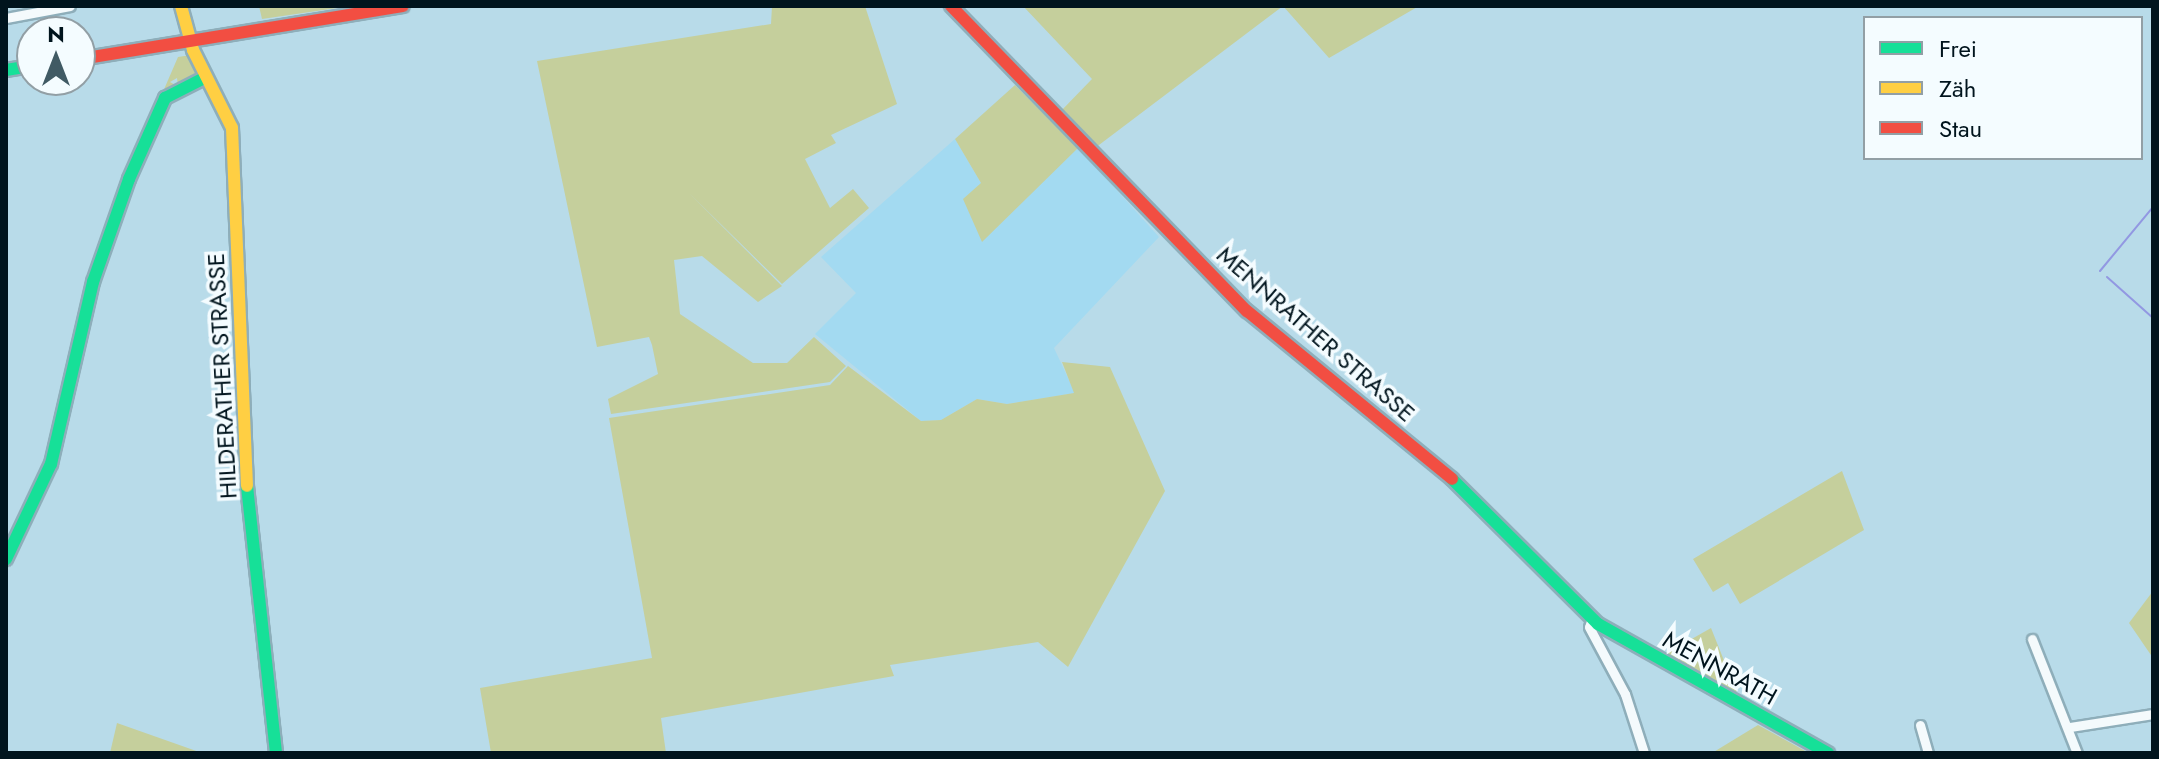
<!DOCTYPE html>
<meta charset="utf-8">
<style>
body{margin:0}
#map{position:relative;width:2159px;height:759px;overflow:hidden;background:#b8dbe9;font-family:Jost,sans-serif}
div>[style]{position:absolute}
[style*='--x']{left:calc(var(--x)*1px);top:calc(var(--y)*1px);width:calc(var(--w)*1px);rotate:calc(var(--a)*1deg)}
.built>*{inset:0;background:#a3daf1}
.green>*{inset:0;background:#c5cf9c}
.stream>*{height:2px;margin:-1px;padding:0 1px;transform-origin:1px;border-radius:1px;background:#9298e2}
.roads{filter:drop-shadow(2px 0 #8eaeba) drop-shadow(-2px 0 #8eaeba) drop-shadow(0 2px #8eaeba) drop-shadow(0 -2px #8eaeba)}
.street>*{height:9px;margin:-4.5px;padding:0 4.5px;transform-origin:4.5px;border-radius:4.5px;background:#f4fafc}
.fast>*{height:12px;margin:-6px;padding:0 6px;transform-origin:6px;border-radius:6px;background:#16e098}
.slow>*{height:12px;margin:-6px;padding:0 6px;transform-origin:6px;border-radius:6px;background:#ffcf43}
.jam>*{height:12px;margin:-6px;padding:0 6px;transform-origin:6px;border-radius:6px;background:#f24e42}
span{translate:-50% -50%;white-space:nowrap;text-align:center;line-height:1.15;-webkit-text-stroke:7px #f4fcff;paint-order:stroke}
.street-label{font-size:24px;color:#00141d}
.frame{position:absolute;inset:0;border:8px solid #00141d;pointer-events:none}
.legend{position:absolute;left:1863px;top:16px;width:280px;height:144px;box-sizing:border-box;background:#f4fcff;border:2px solid #929fa5;margin:0;padding:10px 14px;list-style:none;font-size:24px;color:#00141d}
.legend li{display:flex;align-items:center;gap:16px;height:40px}
.legend b{width:40px;border:2px solid #929fa5}
.north{position:absolute;left:16px;top:16px;width:80px;height:80px;box-sizing:border-box;background:#f4fcff;border:2px solid #929fa5;border-radius:50%;rotate:0deg;font-size:22px;font-weight:700;line-height:32px;text-align:center;color:#00141d}
.north::after{content:'';display:block;margin:auto;width:28px;height:36px;background:#405a64;clip-path:polygon(50% 0,100% 100%,50% 72%,0 100%)}
</style>
<div id="map">
<div class="built">
<div style="clip-path:polygon(955px 139px,981px 183px,1077px 146px,1159px 237px,1054px 348px,1075px 393px,1007px 404px,977px 399px,941px 420px,921px 421px,815px 334px,856px 293px,821px 257px)"></div>
</div>
<div class="green">
<div style="clip-path:polygon(259px 6px,351px 6px,262px 19px)"></div>
<div style="clip-path:polygon(772px 6px,865px 6px,897px 104px,831px 135px,836px 143px,805px 159px,830px 208px,853px 189px,869px 208px,782px 284px,689px 193px,782px 286px,758px 302px,702px 256px,674px 260px,680px 314px,753px 363px,787px 363px,814px 337px,846px 366px,830px 382px,611px 414px,608px 399px,658px 374px,652px 345px,649px 337px,597px 347px,537px 61px,771px 24px)"></div>
<div style="clip-path:polygon(1023px 6px,1419px 6px,1329px 58px,1283px 6px,1095px 148px,1060px 112px,1092px 79px)"></div>
<div style="clip-path:polygon(191px 55px,196px 76px,178px 86px,177px 78px,170px 82px,177px 86px,162px 94px,178px 57px)"></div>
<div style="clip-path:polygon(1015px 85px,1078px 148px,982px 242px,963px 199px,981px 183px,955px 139px)"></div>
<div style="clip-path:polygon(1062px 362px,1110px 367px,1165px 491px,1068px 667px,1038px 642px,890px 665px,894px 676px,661px 718px,666px 753px,491px 753px,480px 688px,652px 658px,609px 418px,830px 385px,848px 366px,921px 421px,941px 420px,977px 399px,1007px 404px,1074px 393px)"></div>
<div style="clip-path:polygon(1842px 471px,1864px 530px,1740px 604px,1728px 583px,1713px 592px,1693px 559px)"></div>
<div style="clip-path:polygon(2153px 591px,2153px 658px,2129px 623px)"></div>
<div style="clip-path:polygon(1711px 628px,1737px 693px,1667px 653px)"></div>
<div style="clip-path:polygon(117px 723px,202px 753px,110px 753px)"></div>
<div style="clip-path:polygon(1758px 725px,1809px 753px,1712px 753px)"></div>
</div>
<div class="stream">
<div style="--x:2100;--y:271;--w:83;--a:-50.4"></div>
<div style="--x:2107;--y:277;--w:62;--a:41.7"></div>
</div>
<div class="roads">
<div class="street">
<div style="--x:6;--y:18;--w:65;--a:-10.6"></div>
<div style="--x:1592;--y:618;--w:9;--a:108"></div>
<div style="--x:1589;--y:627;--w:76;--a:61.8"></div>
<div style="--x:1625;--y:694;--w:62;--a:72.1"></div>
<div style="--x:2032;--y:639;--w:123;--a:68.5"></div>
<div style="--x:1920;--y:725;--w:29;--a:74"></div>
<div style="--x:2070;--y:727;--w:84;--a:-8.9"></div>
</div>
<div class="fast">
<div style="--x:6;--y:70;--w:26;--a:-9"></div>
<div style="--x:1452;--y:479;--w:206;--a:44.8"></div>
<div style="--x:1598;--y:624;--w:264;--a:29.3"></div>
<div style="--x:247;--y:486;--w:269;--a:83.8"></div>
<div style="--x:6;--y:559;--w:105;--a:-64.7"></div>
<div style="--x:51;--y:464;--w:187;--a:-77"></div>
<div style="--x:93;--y:282;--w:109;--a:-70.7"></div>
<div style="--x:129;--y:179;--w:89;--a:-66"></div>
<div style="--x:165;--y:98;--w:46;--a:-27.1"></div>
</div>
<div class="slow">
<div style="--x:181;--y:6;--w:46;--a:74.7"></div>
<div style="--x:193;--y:50;--w:87;--a:63.4"></div>
<div style="--x:232;--y:128;--w:358;--a:87.6"></div>
</div>
<div class="jam">
<div style="--x:951;--y:6;--w:425;--a:45.9"></div>
<div style="--x:1247;--y:311;--w:265;--a:39.3"></div>
<div style="--x:80;--y:59;--w:327;--a:-9.3"></div>
</div>
</div>
<div class="street-label">
<span style="left:1316px;top:334px;rotate:41deg">MENNRATHER STRASSE</span>
<span style="left:222px;top:376px;rotate:-93deg">HILDERATHER STRASSE</span>
<span style="left:1720px;top:668px;rotate:29deg">MENNRATH</span>
</div>
<div class="frame"></div>
<ul class="legend">
<li><b style="height:10px;background:#16e098"></b>Frei</li>
<li><b style="height:10px;background:#ffcf43"></b>Zäh</li>
<li><b style="height:10px;background:#f24e42"></b>Stau</li>
</ul>
<div class="north">N</div>
</div>
